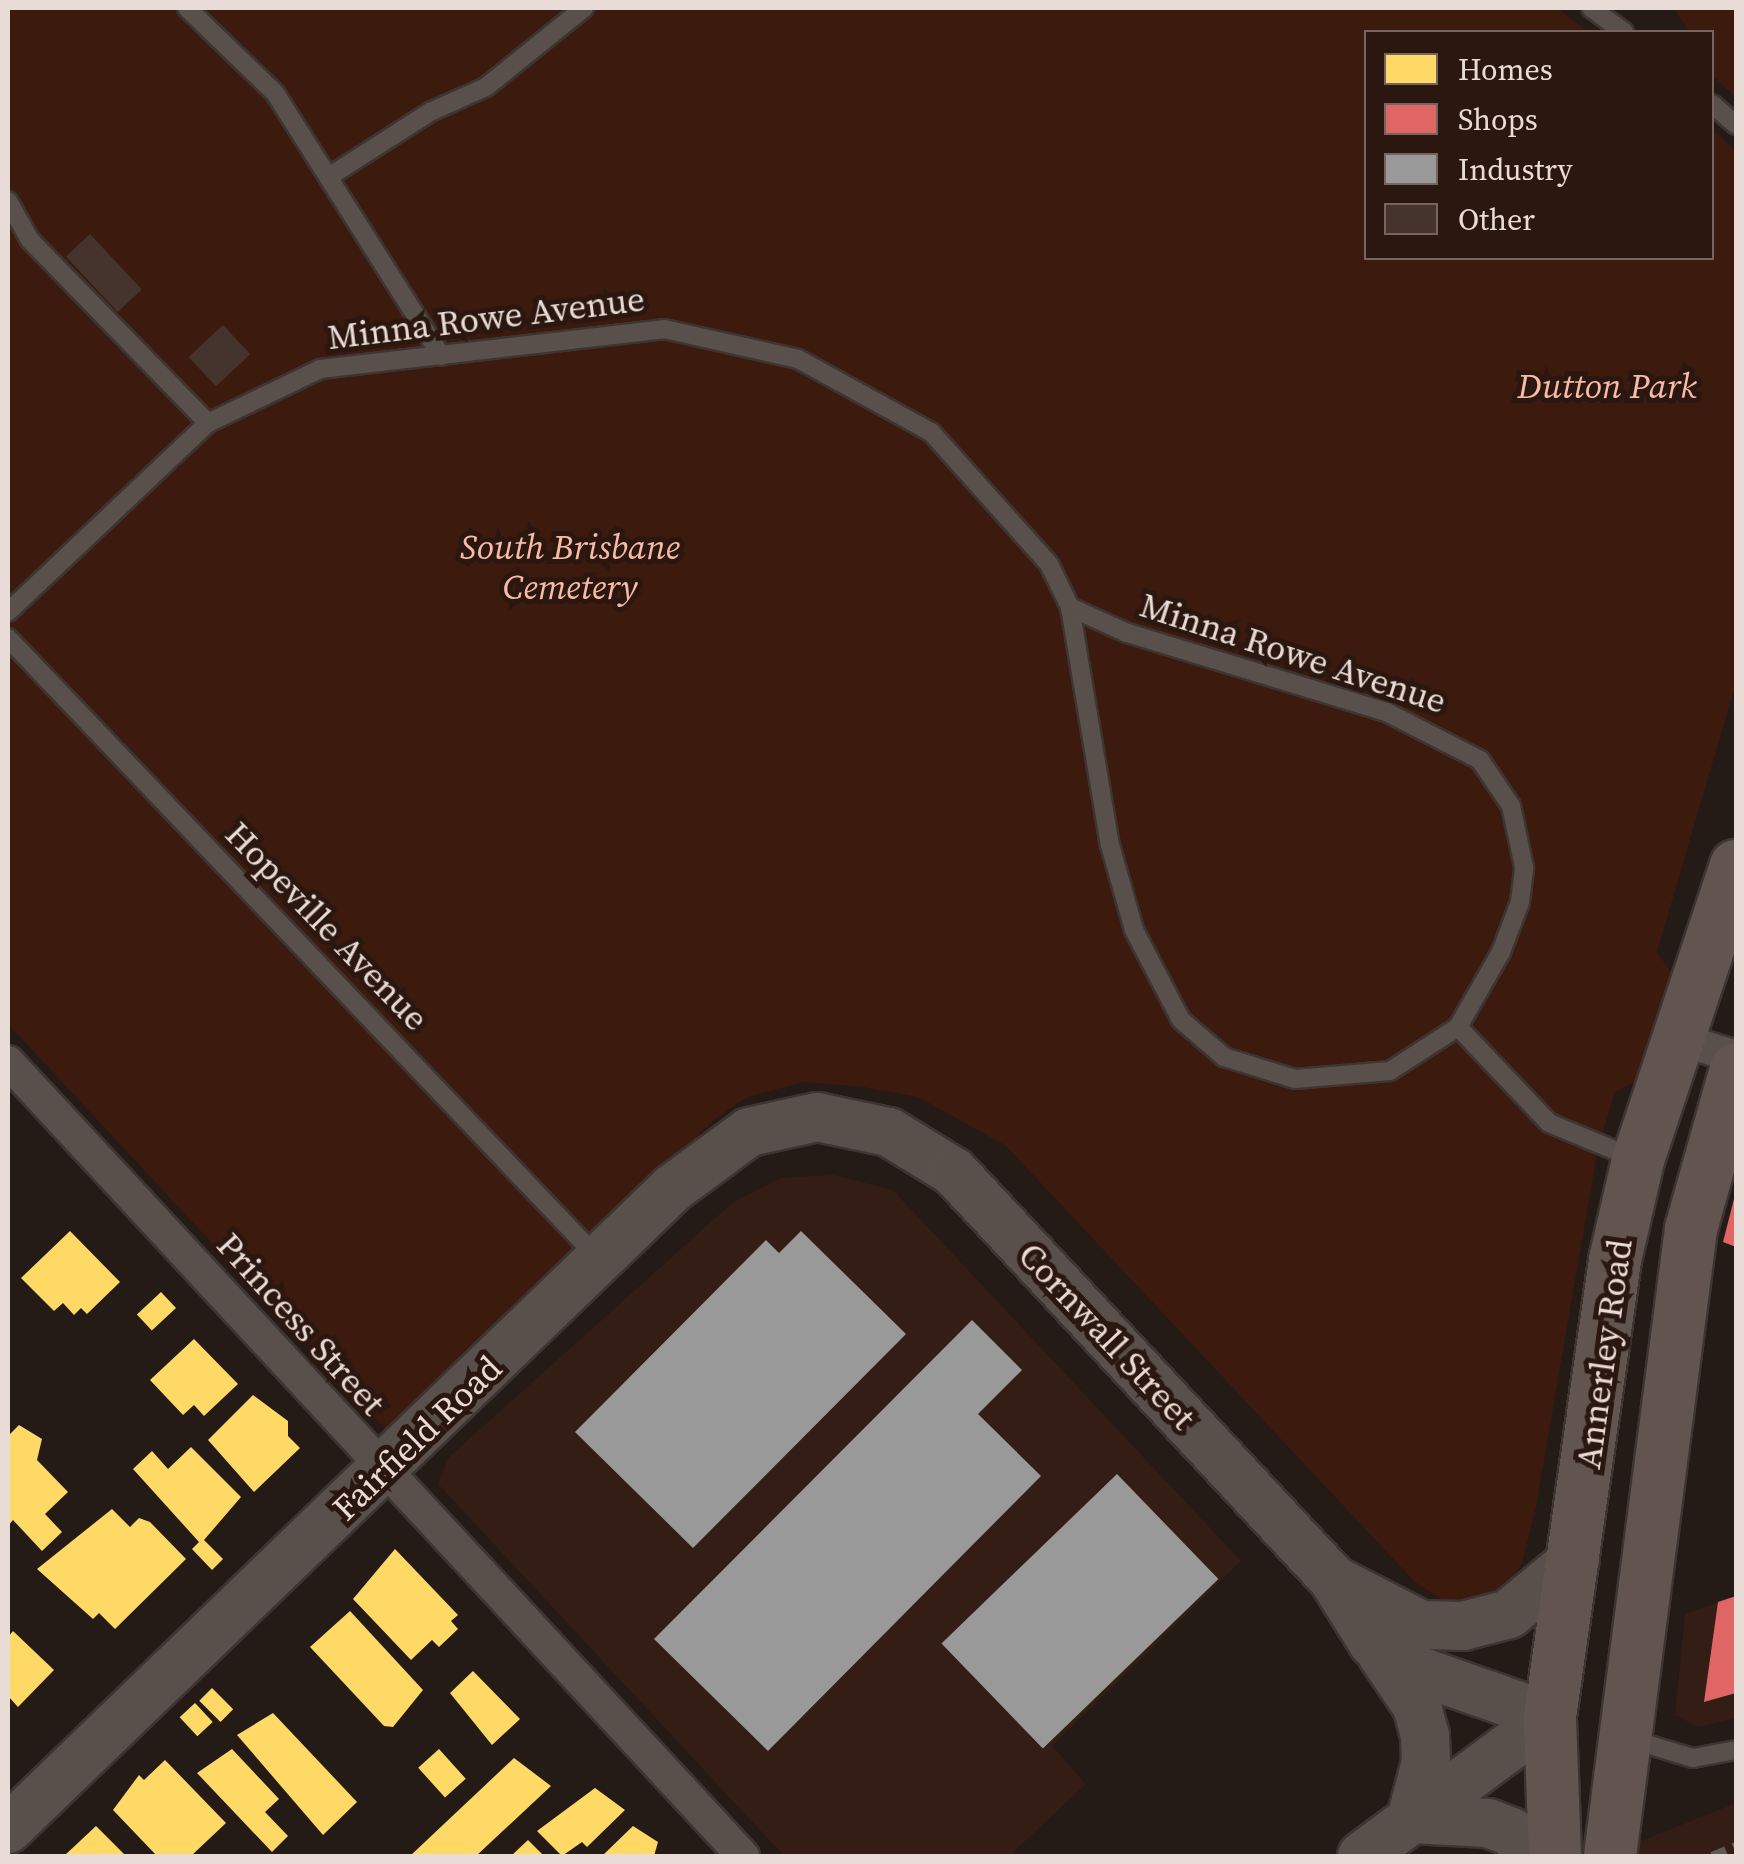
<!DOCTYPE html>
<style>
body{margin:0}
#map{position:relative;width:1744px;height:1864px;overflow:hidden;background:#241a16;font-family:"Source Serif 4",serif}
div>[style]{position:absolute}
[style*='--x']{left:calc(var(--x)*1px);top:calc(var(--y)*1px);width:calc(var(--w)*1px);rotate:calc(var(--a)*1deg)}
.built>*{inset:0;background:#341d14}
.green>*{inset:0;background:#3c1a0d}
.homes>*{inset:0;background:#ffd966;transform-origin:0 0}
.shops>*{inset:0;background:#e06666}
.industry>*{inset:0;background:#999;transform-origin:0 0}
.building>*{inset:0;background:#44342d;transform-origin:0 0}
.roads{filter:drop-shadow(2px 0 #3d3532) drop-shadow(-2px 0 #3d3532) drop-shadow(0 2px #3d3532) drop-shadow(0 -2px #3d3532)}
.service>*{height:18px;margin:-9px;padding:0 9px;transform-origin:9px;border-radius:9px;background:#59504c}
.minor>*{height:32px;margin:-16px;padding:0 16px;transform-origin:16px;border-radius:16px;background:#59504c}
.secondary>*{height:48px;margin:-24px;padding:0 24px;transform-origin:24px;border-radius:24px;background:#59504c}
.primary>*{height:52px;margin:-26px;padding:0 26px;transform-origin:26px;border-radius:26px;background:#625550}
.rail>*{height:8px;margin-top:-4px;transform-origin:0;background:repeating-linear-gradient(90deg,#605957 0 15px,transparent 0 23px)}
span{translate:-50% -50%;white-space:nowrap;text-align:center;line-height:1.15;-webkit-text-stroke:10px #2a1710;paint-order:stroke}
.street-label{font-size:35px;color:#e9dbd6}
.park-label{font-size:35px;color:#f9bba5;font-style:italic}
.frame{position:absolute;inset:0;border:10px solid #e9dbd6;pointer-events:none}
.legend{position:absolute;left:1364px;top:30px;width:350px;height:230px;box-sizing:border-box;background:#2a1710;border:2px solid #76655f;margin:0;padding:12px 18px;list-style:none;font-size:30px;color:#e9dbd6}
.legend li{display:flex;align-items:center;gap:20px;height:50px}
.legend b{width:50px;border:2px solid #76655f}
</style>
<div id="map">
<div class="built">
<div style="clip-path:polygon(834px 1175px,893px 1190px,1241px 1561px,1052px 1746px,1086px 1784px,1009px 1856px,784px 1856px,438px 1484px,449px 1457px,732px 1203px,780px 1178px)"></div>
<div style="clip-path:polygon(1736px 1596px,1736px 1718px,1698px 1727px,1675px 1715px,1685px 1614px)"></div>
<div style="clip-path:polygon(1736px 1803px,1736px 1856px,1603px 1856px)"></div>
</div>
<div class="green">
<div style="clip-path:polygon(8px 8px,1557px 8px,1589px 32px,1366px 32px,1366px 258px,1712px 258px,1712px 129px,1736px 151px,1736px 683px,1657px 952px,1676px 980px,1641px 1079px,1615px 1092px,1598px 1148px,1536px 1507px,1522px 1564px,1497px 1598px,1450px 1605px,1415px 1582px,1006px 1146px,918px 1097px,863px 1087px,805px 1082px,747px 1097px,715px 1119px,388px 1432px,8px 1024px)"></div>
<div style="clip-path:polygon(1674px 8px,1736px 8px,1736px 98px,1712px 75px,1712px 32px,1689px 32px)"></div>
</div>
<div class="homes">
<div style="clip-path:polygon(70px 1231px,120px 1282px,87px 1314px,81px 1308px,74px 1315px,63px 1303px,54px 1311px,21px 1278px)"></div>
<div style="left:161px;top:1292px;width:22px;height:33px;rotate:47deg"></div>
<div style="clip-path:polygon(194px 1339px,238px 1384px,204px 1416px,194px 1405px,183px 1415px,150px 1380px)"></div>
<div style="clip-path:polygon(253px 1395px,288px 1421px,288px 1436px,300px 1448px,254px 1492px,208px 1440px)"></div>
<div style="clip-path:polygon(19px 1425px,42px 1439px,37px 1460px,68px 1492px,45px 1514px,62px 1532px,42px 1551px,13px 1520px,8px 1526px,8px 1436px)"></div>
<div style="clip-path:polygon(191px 1447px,241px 1497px,204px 1540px,223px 1559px,212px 1570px,192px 1549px,199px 1542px,133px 1469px,152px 1451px,168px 1469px)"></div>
<div style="clip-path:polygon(112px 1509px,130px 1527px,139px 1518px,150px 1522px,186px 1559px,115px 1629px,99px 1613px,93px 1619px,37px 1569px)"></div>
<div style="clip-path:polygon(395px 1549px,458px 1615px,451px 1621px,458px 1629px,439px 1647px,432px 1640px,411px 1660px,353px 1599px)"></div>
<div style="clip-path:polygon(350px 1611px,423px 1690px,393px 1727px,384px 1726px,310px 1647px)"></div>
<div style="clip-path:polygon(13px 1631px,54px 1670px,18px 1707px,8px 1696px,8px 1637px)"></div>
<div style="clip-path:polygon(473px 1671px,520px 1719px,492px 1745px,450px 1693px)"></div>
<div style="left:212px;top:1688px;width:30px;height:18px;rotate:45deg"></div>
<div style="left:195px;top:1703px;width:26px;height:21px;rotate:47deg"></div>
<div style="clip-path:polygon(273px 1713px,357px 1802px,323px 1835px,237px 1735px)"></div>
<div style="clip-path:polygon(232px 1749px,279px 1799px,265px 1812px,288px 1836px,272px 1852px,197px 1773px)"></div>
<div style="left:439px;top:1749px;width:40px;height:28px;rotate:48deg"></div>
<div style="clip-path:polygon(514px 1758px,551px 1786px,476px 1856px,410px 1856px)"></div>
<div style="clip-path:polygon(165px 1760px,226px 1823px,191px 1856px,157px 1856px,113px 1810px,139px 1775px,144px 1780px)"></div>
<div style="clip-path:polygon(595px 1788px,625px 1810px,587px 1847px,582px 1842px,562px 1856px,537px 1831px)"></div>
<div style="clip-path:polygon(96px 1826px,126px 1856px,64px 1856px)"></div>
<div style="clip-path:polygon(633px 1826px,658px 1842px,654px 1856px,602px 1856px)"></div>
<div style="clip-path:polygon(528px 1840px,544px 1856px,511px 1856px)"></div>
</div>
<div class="shops">
<div style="clip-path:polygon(1735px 1195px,1736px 1195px,1736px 1247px,1723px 1242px)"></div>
<div style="clip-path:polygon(1736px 1596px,1736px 1693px,1704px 1702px,1718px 1602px)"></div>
</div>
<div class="industry">
<div style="clip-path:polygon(801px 1231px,906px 1334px,693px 1548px,575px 1432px,766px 1240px,779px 1253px)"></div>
<div style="clip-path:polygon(972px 1320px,1022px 1370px,978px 1414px,1041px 1476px,768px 1751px,654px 1639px)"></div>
<div style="left:1117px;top:1474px;width:146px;height:244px;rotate:46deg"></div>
</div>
<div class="building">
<div style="left:90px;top:234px;width:76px;height:33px;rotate:47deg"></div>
<div style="left:223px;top:325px;width:40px;height:47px;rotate:47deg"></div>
</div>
<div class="roads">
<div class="service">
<div style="--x:187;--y:8;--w:122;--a:44"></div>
<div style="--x:275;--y:93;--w:311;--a:57.7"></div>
<div style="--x:1591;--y:8;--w:41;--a:36"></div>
<div style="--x:1712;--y:104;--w:32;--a:41"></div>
<div style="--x:330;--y:176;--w:119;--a:-32.6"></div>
<div style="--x:430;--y:112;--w:61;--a:-24.1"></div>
<div style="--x:486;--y:87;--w:126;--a:-38.9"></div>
<div style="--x:8;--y:201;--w:45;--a:60.6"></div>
<div style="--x:30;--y:240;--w:255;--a:45.8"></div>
<div style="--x:8;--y:612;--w:275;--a:-43.4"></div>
<div style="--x:208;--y:423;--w:124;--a:-25.7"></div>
<div style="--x:320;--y:369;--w:346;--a:-6.6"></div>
<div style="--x:664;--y:329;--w:137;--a:12.6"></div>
<div style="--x:798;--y:359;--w:152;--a:28.8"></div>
<div style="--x:931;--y:432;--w:177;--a:48.2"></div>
<div style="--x:1049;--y:564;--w:48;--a:64"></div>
<div style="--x:1070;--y:607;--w:241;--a:80.5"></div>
<div style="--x:1110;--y:845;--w:88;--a:74.2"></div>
<div style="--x:1134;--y:930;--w:102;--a:62.4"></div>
<div style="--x:1181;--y:1020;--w:57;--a:40.7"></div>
<div style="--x:1224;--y:1057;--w:74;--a:17.2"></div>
<div style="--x:1295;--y:1079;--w:95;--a:-4.8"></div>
<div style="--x:1390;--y:1071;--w:81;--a:-32.9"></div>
<div style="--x:1458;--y:1027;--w:86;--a:-60.2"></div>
<div style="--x:1501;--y:952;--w:53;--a:-69.2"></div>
<div style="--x:1520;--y:902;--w:35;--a:-83"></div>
<div style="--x:1524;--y:867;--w:62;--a:-102"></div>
<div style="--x:1511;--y:806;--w:55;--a:-124"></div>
<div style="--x:1480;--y:760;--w:106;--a:-152.9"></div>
<div style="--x:1386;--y:712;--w:271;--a:-163"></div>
<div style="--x:1127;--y:633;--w:63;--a:-155.5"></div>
<div style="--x:8;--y:638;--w:854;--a:46.42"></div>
<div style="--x:1458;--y:1027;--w:132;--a:46.5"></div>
<div style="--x:1549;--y:1123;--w:91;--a:22.6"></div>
<div style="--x:1630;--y:1739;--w:66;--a:16.8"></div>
<div style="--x:1693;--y:1758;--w:44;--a:-10.5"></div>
</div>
<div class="minor">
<div style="--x:1679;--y:1039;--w:60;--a:17.5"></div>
<div style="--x:8;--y:1062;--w:1082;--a:47.21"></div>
</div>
<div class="secondary">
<div style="--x:1336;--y:1581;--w:96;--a:27.4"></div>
<div style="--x:1421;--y:1625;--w:42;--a:1.4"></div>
<div style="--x:1463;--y:1626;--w:48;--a:-14.6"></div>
<div style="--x:1509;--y:1614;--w:86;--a:-39.8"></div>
<div style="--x:1381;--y:1653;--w:64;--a:55.8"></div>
<div style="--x:1417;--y:1706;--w:30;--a:75"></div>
<div style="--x:1425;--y:1735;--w:27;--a:88"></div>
<div style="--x:1426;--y:1762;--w:59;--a:104.7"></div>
<div style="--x:1411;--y:1819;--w:77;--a:3"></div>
<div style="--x:1488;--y:1823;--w:25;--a:21"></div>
<div style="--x:1511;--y:1832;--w:33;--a:46"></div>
<div style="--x:8;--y:1829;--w:924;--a:-43.95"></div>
<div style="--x:673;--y:1188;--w:94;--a:-36.4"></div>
<div style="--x:749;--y:1132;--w:70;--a:-12.4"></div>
<div style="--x:817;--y:1117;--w:74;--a:11.8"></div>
<div style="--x:889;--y:1132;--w:76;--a:31.6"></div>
<div style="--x:954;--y:1172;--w:556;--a:47.04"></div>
<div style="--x:1333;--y:1579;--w:75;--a:58"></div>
<div style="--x:1373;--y:1643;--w:54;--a:31.3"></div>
<div style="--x:1419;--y:1671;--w:139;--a:19.3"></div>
<div style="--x:1362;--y:1856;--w:234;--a:-36.5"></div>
</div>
<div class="primary">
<div style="--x:1555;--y:1856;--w:139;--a:-92.1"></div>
<div style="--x:1550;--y:1717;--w:462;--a:-81.9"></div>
<div style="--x:1615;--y:1260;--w:103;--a:-77"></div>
<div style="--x:1638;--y:1160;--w:310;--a:-71.6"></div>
<div style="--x:1610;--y:1856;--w:632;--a:-82.64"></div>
<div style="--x:1691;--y:1229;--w:166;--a:-74.3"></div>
</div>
</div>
<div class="rail">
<div style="--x:1712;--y:1856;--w:26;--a:-23"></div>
</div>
<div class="street-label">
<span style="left:486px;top:318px;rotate:-7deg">Minna Rowe Avenue</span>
<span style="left:1293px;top:653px;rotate:18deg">Minna Rowe Avenue</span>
<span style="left:327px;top:926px;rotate:46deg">Hopeville Avenue</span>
<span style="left:301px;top:1324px;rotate:48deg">Princess Street</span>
<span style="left:1107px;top:1336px;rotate:47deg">Cornwall Street</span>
<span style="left:1604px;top:1354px;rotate:-82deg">Annerley Road</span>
<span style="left:417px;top:1438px;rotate:-44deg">Fairfield Road</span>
</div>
<div class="park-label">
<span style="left:1607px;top:386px">Dutton Park</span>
<span style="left:570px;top:567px">South Brisbane<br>Cemetery</span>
</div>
<div class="frame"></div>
<ul class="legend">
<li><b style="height:28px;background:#ffd966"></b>Homes</li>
<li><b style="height:28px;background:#e06666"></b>Shops</li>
<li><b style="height:28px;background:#999"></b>Industry</li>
<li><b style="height:28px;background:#44342d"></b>Other</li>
</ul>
</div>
